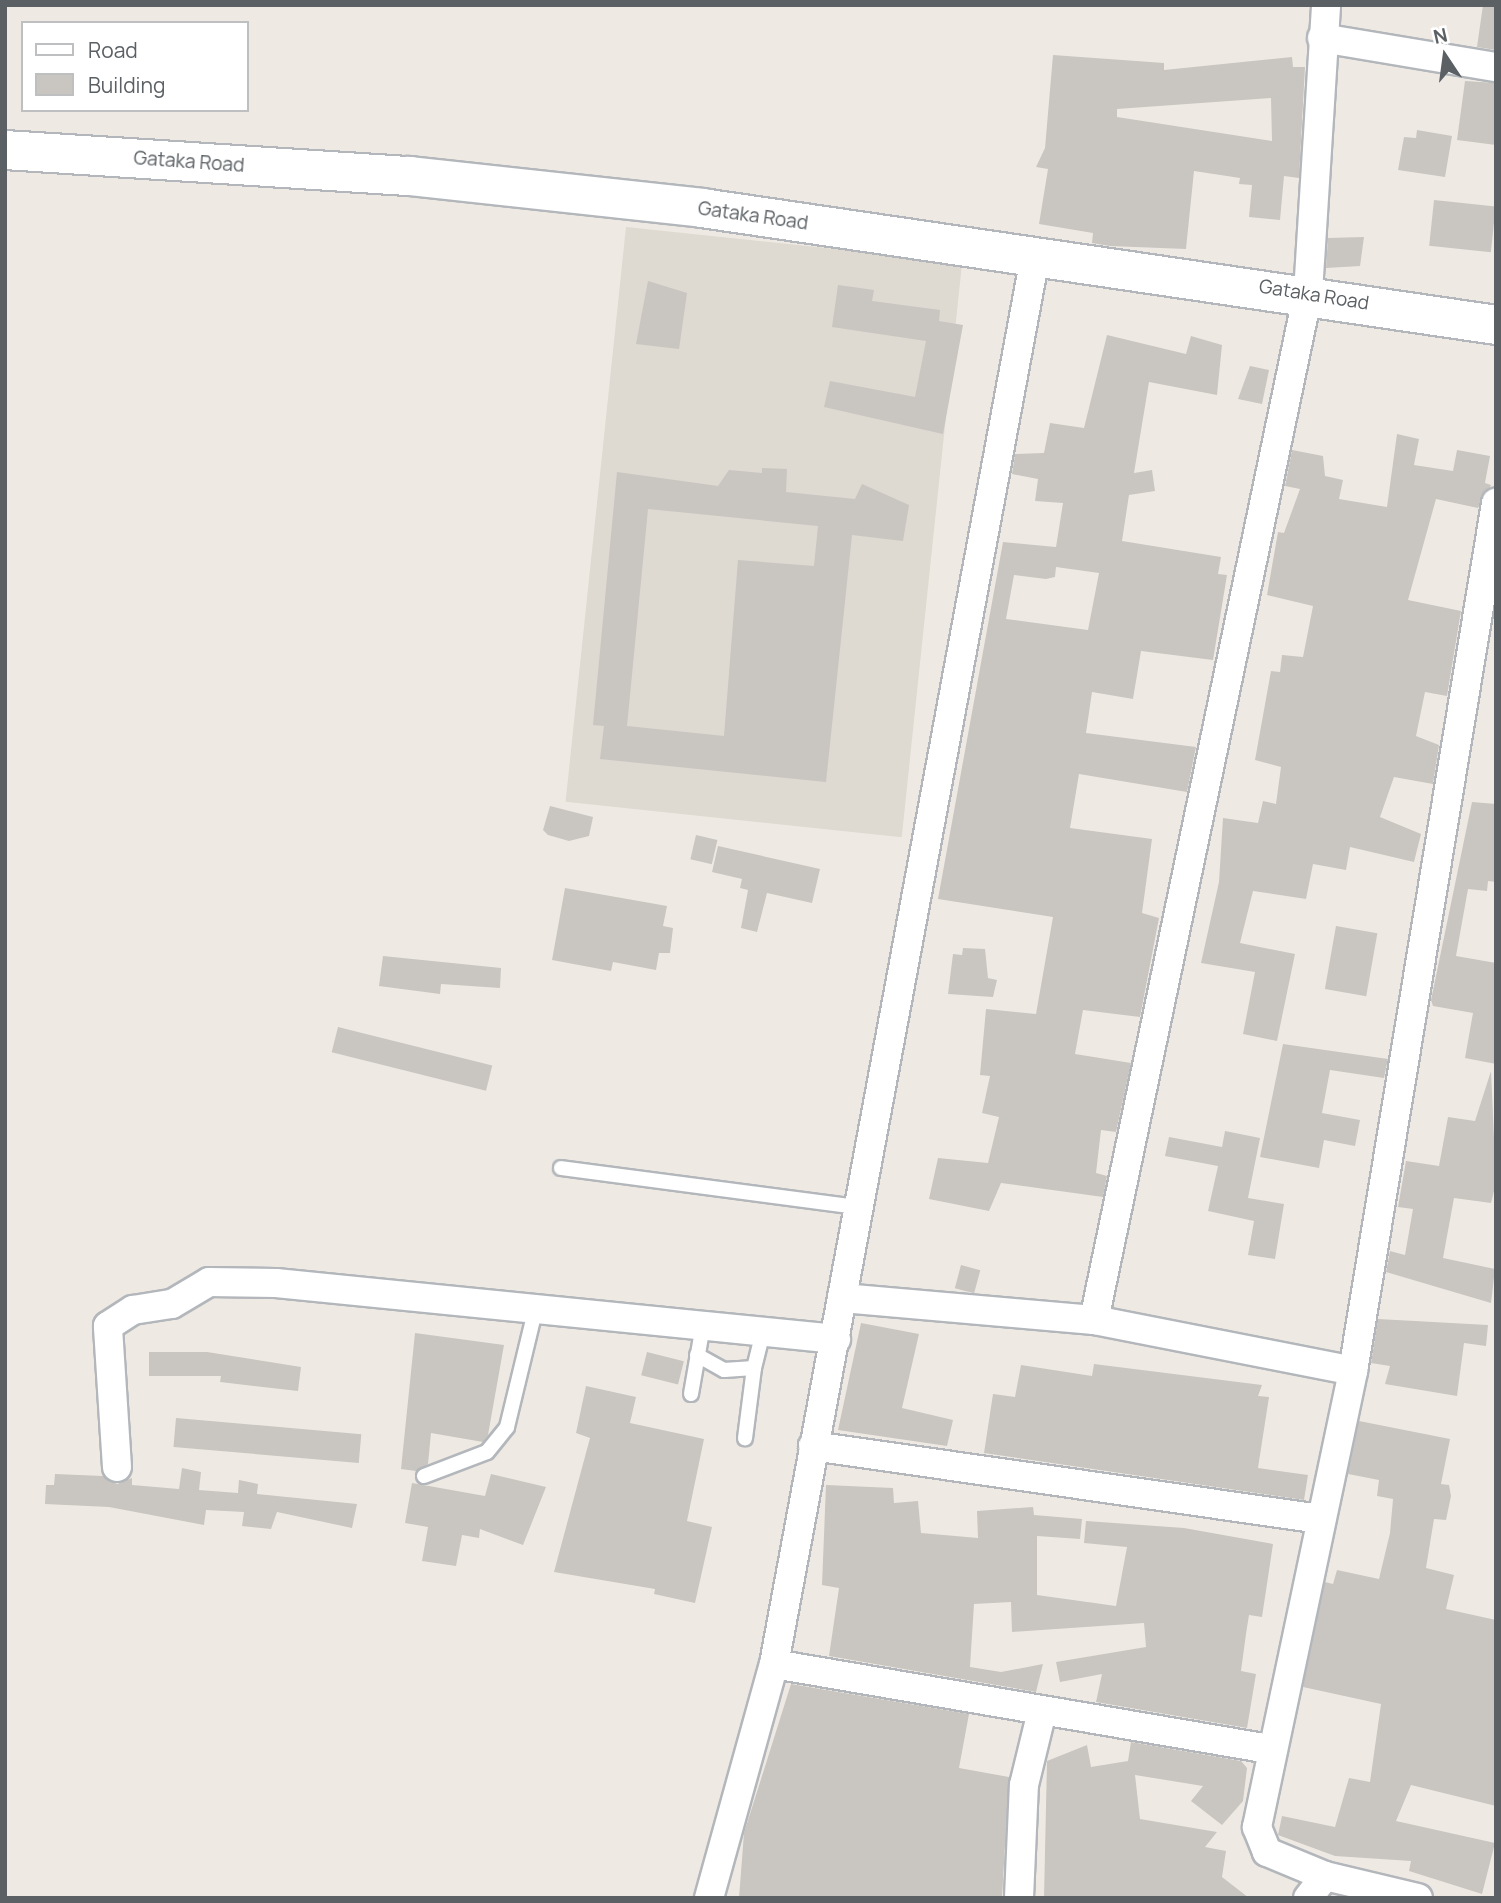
<!DOCTYPE html>
<style>
body{margin:0}
#map{position:relative;width:1501px;height:1903px;overflow:hidden;background:#eeeae3;font-family:Manrope,sans-serif}
div>[style]{position:absolute}
[style*='--x']{left:calc(var(--x)*1px);top:calc(var(--y)*1px);width:calc(var(--w)*1px);rotate:calc(var(--a)*1deg)}
.education>*{inset:0;background:#ded9d1;transform-origin:0 0}
.building>*{inset:0;background:#c9c5c0;transform-origin:0 0}
.roads{filter:drop-shadow(2px 0 #b3b7bb) drop-shadow(-2px 0 #b3b7bb) drop-shadow(0 2px #b3b7bb) drop-shadow(0 -2px #b3b7bb)}
.lane>*{height:14px;margin:-7px;padding:0 7px;transform-origin:7px;border-radius:7px;background:#fff}
.street>*{height:28px;margin:-14px;padding:0 14px;transform-origin:14px;border-radius:14px;background:#fff}
.secondary>*{height:38px;margin:-19px;padding:0 19px;transform-origin:19px;border-radius:19px;background:#fff}
span{translate:-50% -50%;white-space:nowrap;text-align:center;line-height:1.15;-webkit-text-stroke:5px #fff;paint-order:stroke}
.street-label{font-size:19px;color:#5b6064}
.frame{position:absolute;inset:0;border:7px solid #5b6064;pointer-events:none}
.legend{position:absolute;left:21px;top:21px;width:228px;height:91px;box-sizing:border-box;background:#fff;border:2px solid #bdbfc1;margin:0;padding:9px 12px;list-style:none;font-size:21px;color:#5b6064}
.legend li{display:flex;align-items:center;gap:14px;height:35px}
.legend b{width:35px;border:2px solid #bdbfc1}
.north{position:absolute;left:1410px;top:21px;width:70px;height:70px;-webkit-text-stroke:5px #fff;paint-order:stroke;rotate:347deg;font-size:19px;font-weight:700;line-height:28px;text-align:center;color:#5b6064}
.north::after{content:'';display:block;margin:auto;width:24px;height:32px;background:#5b6064;clip-path:polygon(50% 0,100% 100%,50% 72%,0 100%)}
</style>
<div id="map">
<div class="education">
<div style="left:626px;top:227px;width:338px;height:578px;rotate:6deg"></div>
</div>
<div class="building">
<div style="clip-path:polygon(1483px 5px,1496px 5px,1496px 50px,1477px 47px)"></div>
<div style="clip-path:polygon(evenodd,1053px 55px,1164px 63px,1164px 70px,1292px 57px,1293px 67px,1305px 67px,1299px 178px,1284px 176px,1280px 220px,1249px 217px,1252px 185px,1239px 184px,1240px 178px,1194px 171px,1186px 249px,1110px 246px,1092px 243px,1093px 233px,1039px 224px,1048px 169px,1036px 167px,1045px 148px,1053px 55px,1271px 98px,1272px 141px,1117px 117px,1117px 109px,1271px 98px)"></div>
<div style="clip-path:polygon(1465px 81px,1496px 83px,1496px 145px,1457px 140px)"></div>
<div style="clip-path:polygon(1417px 130px,1452px 136px,1445px 177px,1398px 170px,1404px 137px,1416px 138px)"></div>
<div style="left:1434px;top:200px;width:62px;height:46px;rotate:6deg"></div>
<div style="clip-path:polygon(1364px 237px,1360px 266px,1326px 268px,1328px 238px)"></div>
<div style="clip-path:polygon(648px 281px,687px 293px,679px 349px,636px 344px)"></div>
<div style="clip-path:polygon(838px 285px,874px 290px,872px 301px,940px 310px,939px 321px,963px 325px,943px 434px,824px 407px,830px 381px,915px 397px,926px 341px,832px 327px)"></div>
<div style="clip-path:polygon(evenodd,1107px 335px,1186px 354px,1191px 336px,1222px 345px,1217px 395px,1149px 382px,1134px 473px,1152px 470px,1155px 491px,1129px 495px,1122px 541px,1221px 557px,1218px 574px,1227px 575px,1213px 660px,1141px 651px,1133px 699px,1092px 692px,1086px 733px,1196px 747px,1187px 792px,1079px 774px,1070px 828px,1152px 839px,1142px 913px,1159px 918px,1140px 1017px,1083px 1010px,1075px 1054px,1131px 1063px,1116px 1132px,1101px 1130px,1096px 1173px,1107px 1176px,1103px 1197px,1001px 1183px,989px 1211px,929px 1199px,938px 1158px,988px 1163px,999px 1117px,982px 1113px,990px 1076px,980px 1075px,986px 1009px,1036px 1014px,1053px 917px,938px 899px,1003px 542px,1056px 547px,1063px 503px,1035px 501px,1038px 479px,1012px 474px,1015px 454px,1044px 453px,1050px 423px,1084px 428px,1107px 335px,1056px 567px,1099px 573px,1088px 630px,1006px 619px,1014px 575px,1046px 579px,1055px 577px,1056px 567px)"></div>
<div style="clip-path:polygon(1250px 366px,1269px 370px,1262px 404px,1238px 399px)"></div>
<div style="clip-path:polygon(1397px 434px,1419px 439px,1414px 465px,1453px 471px,1457px 450px,1490px 456px,1485px 483px,1491px 485px,1478px 508px,1436px 499px,1408px 600px,1461px 611px,1447px 696px,1425px 692px,1416px 736px,1439px 745px,1433px 784px,1394px 777px,1380px 817px,1421px 834px,1414px 862px,1350px 847px,1346px 870px,1313px 864px,1306px 899px,1253px 891px,1240px 943px,1295px 954px,1277px 1041px,1243px 1034px,1255px 972px,1201px 963px,1219px 882px,1223px 818px,1258px 823px,1263px 801px,1276px 804px,1281px 767px,1255px 760px,1271px 671px,1280px 672px,1282px 655px,1303px 657px,1313px 606px,1267px 595px,1278px 532px,1284px 533px,1300px 489px,1285px 486px,1292px 450px,1323px 456px,1325px 476px,1343px 480px,1339px 499px,1387px 507px)"></div>
<div style="clip-path:polygon(evenodd,762px 468px,787px 469px,786px 492px,855px 499px,862px 484px,909px 505px,903px 541px,852px 535px,826px 782px,600px 759px,604px 726px,593px 725px,617px 472px,718px 486px,729px 470px,762px 473px,762px 468px,648px 509px,818px 526px,814px 566px,738px 560px,724px 736px,627px 726px,648px 509px)"></div>
<div style="clip-path:polygon(1472px 802px,1496px 804px,1496px 882px,1488px 881px,1487px 891px,1468px 889px,1456px 956px,1496px 963px,1496px 1064px,1465px 1058px,1473px 1013px,1433px 1006px,1431px 1000px)"></div>
<div style="clip-path:polygon(550px 806px,593px 817px,589px 836px,569px 841px,548px 835px,543px 830px)"></div>
<div style="left:696px;top:835px;width:22px;height:25px;rotate:13deg"></div>
<div style="clip-path:polygon(718px 846px,820px 869px,812px 903px,767px 893px,757px 932px,741px 928px,748px 890px,740px 888px,742px 879px,712px 872px)"></div>
<div style="clip-path:polygon(565px 888px,667px 906px,663px 926px,673px 928px,670px 953px,659px 953px,656px 970px,613px 962px,611px 971px,552px 960px)"></div>
<div style="left:1336px;top:926px;width:42px;height:64px;rotate:10deg"></div>
<div style="clip-path:polygon(963px 948px,985px 949px,988px 978px,997px 980px,993px 997px,948px 994px,953px 954px,962px 955px)"></div>
<div style="clip-path:polygon(383px 956px,501px 968px,500px 988px,441px 984px,440px 994px,379px 986px)"></div>
<div style="left:338px;top:1027px;width:159px;height:26px;rotate:14deg"></div>
<div style="clip-path:polygon(1283px 1044px,1388px 1059px,1384px 1078px,1330px 1070px,1322px 1113px,1360px 1120px,1355px 1146px,1324px 1140px,1319px 1168px,1260px 1157px)"></div>
<div style="clip-path:polygon(1491px 1071px,1496px 1183px,1491px 1203px,1454px 1198px,1443px 1258px,1495px 1269px,1491px 1303px,1386px 1272px,1390px 1251px,1405px 1255px,1413px 1209px,1398px 1207px,1406px 1161px,1439px 1166px,1448px 1117px,1475px 1121px)"></div>
<div style="clip-path:polygon(1225px 1131px,1260px 1138px,1248px 1198px,1284px 1204px,1275px 1259px,1248px 1255px,1254px 1221px,1208px 1211px,1218px 1166px,1165px 1156px,1169px 1137px,1222px 1147px)"></div>
<div style="left:961px;top:1265px;width:20px;height:24px;rotate:15deg"></div>
<div style="clip-path:polygon(1378px 1319px,1488px 1325px,1486px 1346px,1464px 1343px,1457px 1396px,1385px 1384px,1390px 1366px,1371px 1363px)"></div>
<div style="clip-path:polygon(861px 1323px,919px 1334px,902px 1408px,953px 1420px,947px 1446px,838px 1430px)"></div>
<div style="clip-path:polygon(415px 1333px,504px 1345px,488px 1435px,483px 1442px,431px 1433px,428px 1464px,416px 1471px,401px 1469px)"></div>
<div style="clip-path:polygon(149px 1352px,207px 1352px,301px 1367px,298px 1391px,220px 1382px,221px 1376px,149px 1376px)"></div>
<div style="left:647px;top:1352px;width:38px;height:24px;rotate:14deg"></div>
<div style="clip-path:polygon(1094px 1364px,1262px 1385px,1258px 1396px,1269px 1397px,1258px 1468px,1308px 1475px,1304px 1500px,984px 1453px,993px 1394px,1015px 1397px,1021px 1365px,1092px 1376px)"></div>
<div style="clip-path:polygon(586px 1386px,636px 1397px,630px 1423px,704px 1439px,687px 1521px,712px 1527px,695px 1603px,654px 1594px,655px 1589px,554px 1572px,590px 1438px,576px 1433px)"></div>
<div style="left:176px;top:1418px;width:186px;height:29px;rotate:5deg"></div>
<div style="clip-path:polygon(1359px 1421px,1450px 1439px,1441px 1484px,1449px 1485px,1451px 1496px,1446px 1520px,1434px 1519px,1426px 1568px,1454px 1575px,1446px 1609px,1496px 1620px,1496px 1806px,1411px 1785px,1396px 1821px,1495px 1843px,1482px 1894px,1409px 1871px,1411px 1861px,1335px 1856px,1278px 1835px,1282px 1816px,1335px 1827px,1349px 1778px,1370px 1782px,1381px 1704px,1303px 1687px,1325px 1582px,1333px 1584px,1337px 1570px,1379px 1579px,1390px 1533px,1393px 1499px,1377px 1496px,1379px 1480px,1348px 1474px)"></div>
<div style="clip-path:polygon(182px 1468px,201px 1472px,199px 1490px,238px 1493px,239px 1480px,258px 1484px,257px 1494px,357px 1504px,352px 1528px,277px 1512px,271px 1529px,242px 1526px,244px 1512px,206px 1510px,204px 1525px,109px 1507px,45px 1504px,46px 1485px,54px 1485px,55px 1474px,103px 1476px,117px 1484px,132px 1478px,132px 1485px,179px 1489px)"></div>
<div style="clip-path:polygon(491px 1474px,546px 1487px,523px 1545px,480px 1529px,479px 1538px,462px 1535px,456px 1566px,422px 1561px,428px 1527px,405px 1523px,412px 1483px,485px 1496px)"></div>
<div style="clip-path:polygon(826px 1485px,893px 1488px,894px 1503px,918px 1501px,921px 1533px,978px 1538px,977px 1511px,1033px 1507px,1034px 1515px,1082px 1519px,1080px 1539px,1037px 1536px,1037px 1595px,1116px 1606px,1127px 1547px,1084px 1543px,1086px 1521px,1184px 1528px,1273px 1544px,1262px 1617px,1249px 1615px,1246px 1634px,1241px 1671px,1256px 1674px,1247px 1728px,1096px 1702px,1102px 1674px,1060px 1682px,1056px 1662px,1146px 1647px,1144px 1623px,1012px 1632px,1011px 1602px,974px 1604px,970px 1667px,1001px 1672px,1043px 1664px,1036px 1692px,829px 1656px,839px 1588px,822px 1585px)"></div>
<div style="clip-path:polygon(791px 1684px,969px 1714px,959px 1768px,1009px 1777px,1002px 1898px,739px 1898px,744px 1833px)"></div>
<div style="clip-path:polygon(1131px 1742px,1241px 1761px,1247px 1768px,1243px 1801px,1222px 1825px,1191px 1801px,1203px 1786px,1135px 1775px,1140px 1819px,1217px 1832px,1205px 1847px,1226px 1851px,1222px 1877px,1249px 1898px,1044px 1897px,1047px 1761px,1087px 1745px,1091px 1767px,1128px 1761px)"></div>
</div>
<div class="roads">
<div class="lane">
<div style="--x:561;--y:1168;--w:301;--a:7.5"></div>
<div style="--x:697;--y:1355;--w:31;--a:29"></div>
<div style="--x:724;--y:1370;--w:30;--a:-4"></div>
<div style="--x:754;--y:1368;--w:71;--a:97.3"></div>
<div style="--x:754;--y:1368;--w:37;--a:-76"></div>
<div style="--x:691;--y:1394;--w:70;--a:-80.1"></div>
<div style="--x:424;--y:1476;--w:67;--a:-20.9"></div>
<div style="--x:487;--y:1452;--w:32;--a:-51"></div>
<div style="--x:507;--y:1427;--w:123;--a:-76.4"></div>
</div>
<div class="street">
<div style="--x:1322;--y:38;--w:176;--a:9.5"></div>
<div style="--x:842;--y:1298;--w:253;--a:5"></div>
<div style="--x:1094;--y:1320;--w:264;--a:11.1"></div>
<div style="--x:1094;--y:1320;--w:1049;--a:-78.23"></div>
<div style="--x:1308;--y:293;--w:289;--a:-86.4"></div>
<div style="--x:813;--y:1446;--w:512;--a:8.19"></div>
<div style="--x:117;--y:1467;--w:141;--a:-93.7"></div>
<div style="--x:108;--y:1326;--w:30;--a:-33"></div>
<div style="--x:133;--y:1310;--w:39;--a:-9"></div>
<div style="--x:172;--y:1304;--w:43;--a:-30.7"></div>
<div style="--x:209;--y:1282;--w:67;--a:0.9"></div>
<div style="--x:276;--y:1283;--w:563;--a:5.71"></div>
<div style="--x:774;--y:1664;--w:502;--a:9.74"></div>
<div style="--x:709;--y:1898;--w:243;--a:-74.5"></div>
<div style="--x:774;--y:1664;--w:1431;--a:-79.49"></div>
<div style="--x:1019;--y:1898;--w:113;--a:-87.5"></div>
<div style="--x:1024;--y:1785;--w:72;--a:-76.3"></div>
<div style="--x:1308;--y:1898;--w:28;--a:-52"></div>
<div style="--x:1418;--y:1898;--w:96;--a:-166.7"></div>
<div style="--x:1325;--y:1876;--w:63;--a:-157.5"></div>
<div style="--x:1267;--y:1852;--w:27;--a:-112"></div>
<div style="--x:1257;--y:1827;--w:466;--a:-78.1"></div>
<div style="--x:1353;--y:1371;--w:880;--a:-80.64"></div>
</div>
<div class="secondary">
<div style="--x:5;--y:150;--w:405;--a:3.7"></div>
<div style="--x:409;--y:176;--w:295;--a:6.2"></div>
<div style="--x:702;--y:208;--w:803;--a:8.38"></div>
</div>
</div>
<div class="street-label">
<span style="left:189px;top:162px;rotate:4deg">Gataka Road</span>
<span style="left:753px;top:216px;rotate:8deg">Gataka Road</span>
<span style="left:1314px;top:295px;rotate:9deg">Gataka Road</span>
</div>
<div class="frame"></div>
<ul class="legend">
<li><b style="height:9px;background:#fff"></b>Road</li>
<li><b style="height:19px;background:#c9c5c0"></b>Building</li>
</ul>
<div class="north">N</div>
</div>
